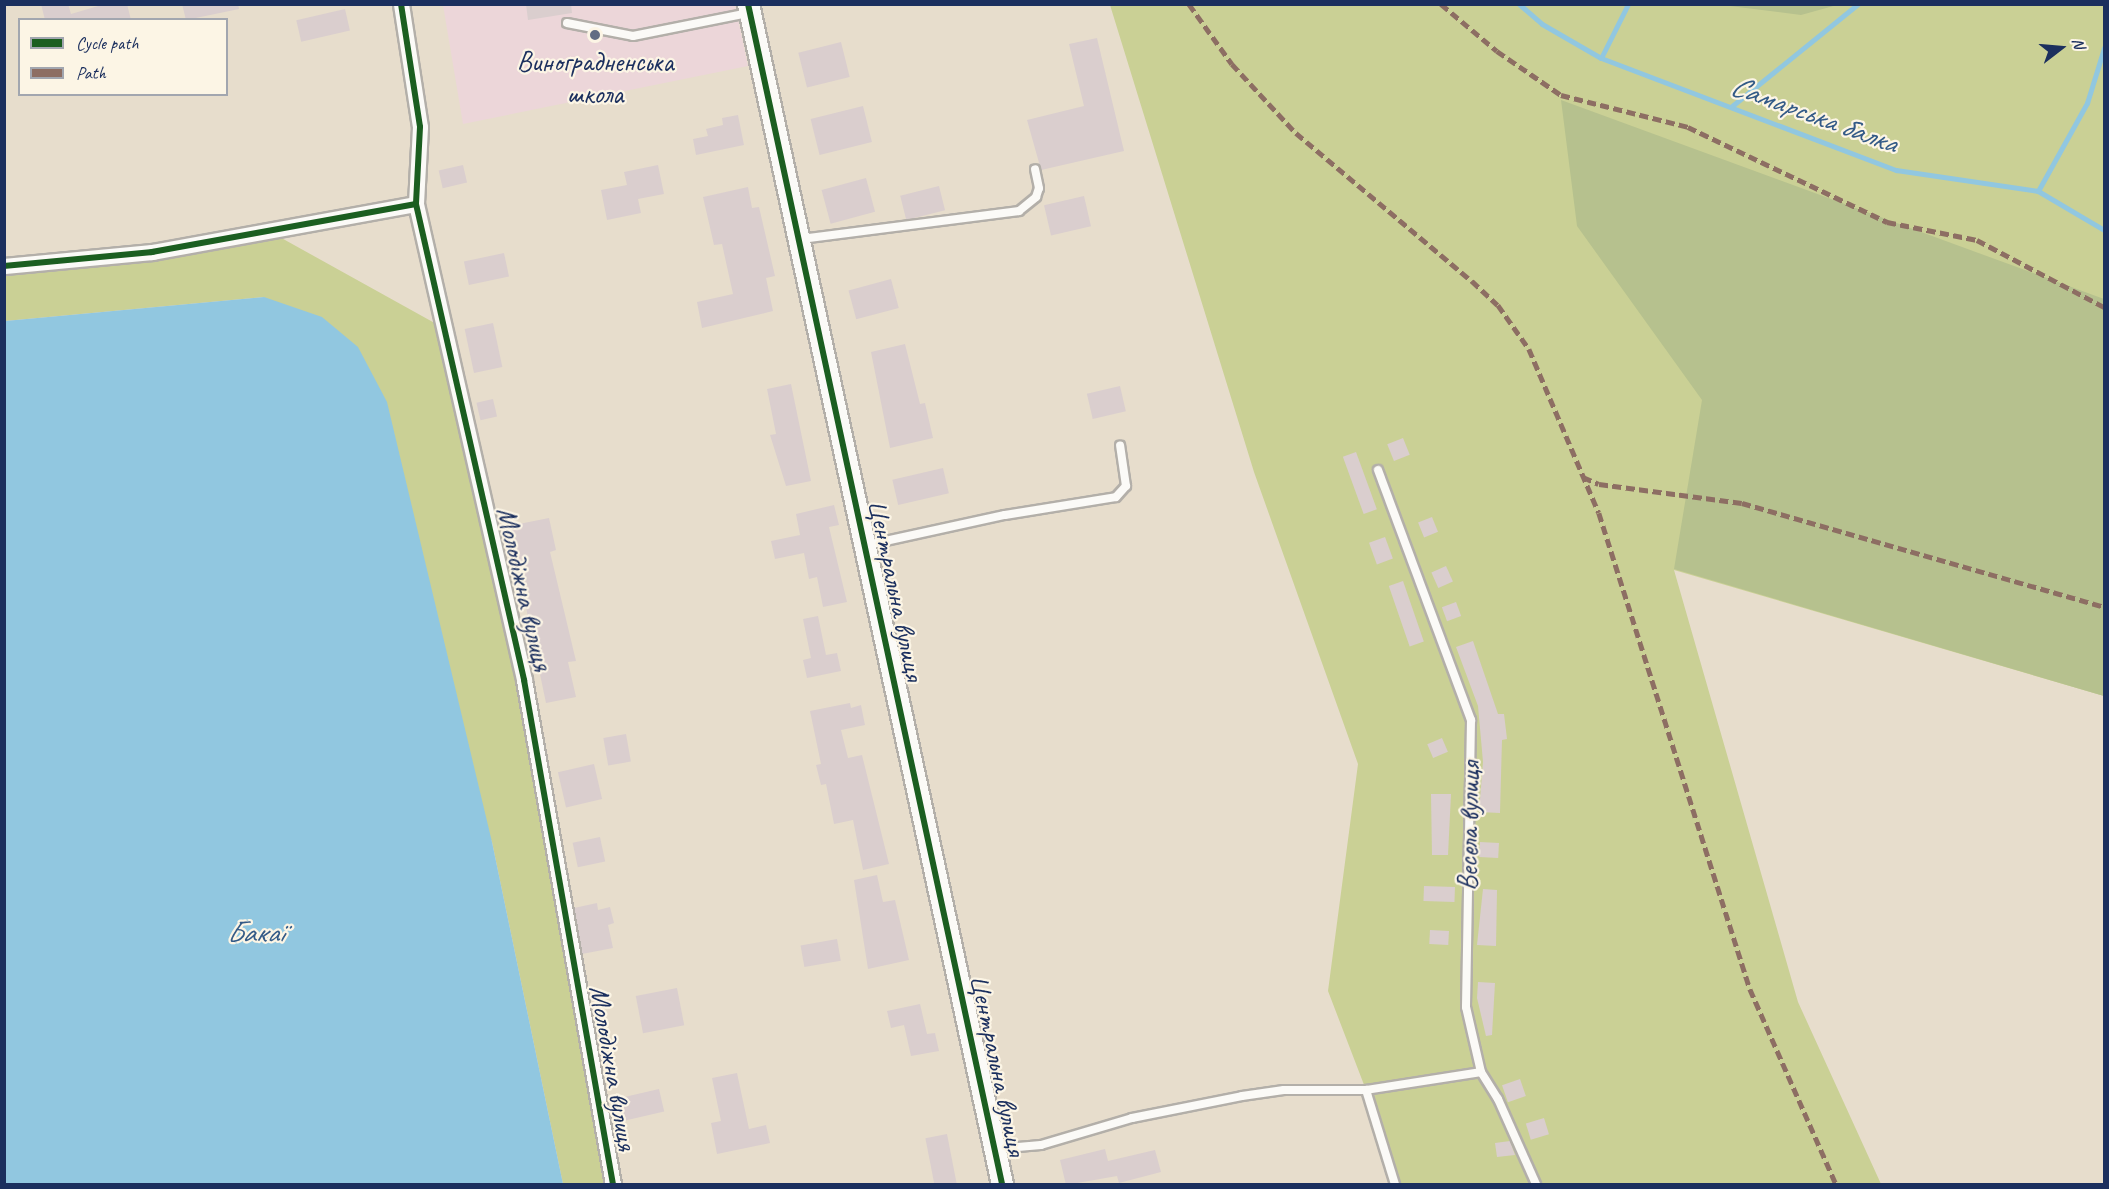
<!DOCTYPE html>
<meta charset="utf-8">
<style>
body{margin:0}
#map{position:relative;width:2109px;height:1189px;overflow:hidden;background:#e7ddcc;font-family:Caveat,sans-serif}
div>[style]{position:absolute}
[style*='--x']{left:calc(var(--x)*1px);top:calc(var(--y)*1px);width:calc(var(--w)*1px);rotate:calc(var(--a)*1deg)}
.built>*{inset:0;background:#ecd6d9}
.green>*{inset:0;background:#cad095}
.forest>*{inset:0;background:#b6c18e}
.water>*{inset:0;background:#91c7e0}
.stream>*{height:5px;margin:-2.5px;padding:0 2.5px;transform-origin:2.5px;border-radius:2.5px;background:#91c7e0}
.building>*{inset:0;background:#dacece;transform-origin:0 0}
.roads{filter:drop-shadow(2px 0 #b3afa9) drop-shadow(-2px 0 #b3afa9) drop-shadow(0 2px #b3afa9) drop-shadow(0 -2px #b3afa9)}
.lane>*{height:8px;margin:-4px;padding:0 4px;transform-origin:4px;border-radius:4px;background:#fbfaf7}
.street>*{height:15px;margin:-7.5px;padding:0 7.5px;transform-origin:7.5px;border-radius:7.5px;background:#fbfaf7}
.secondary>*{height:21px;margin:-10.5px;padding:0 10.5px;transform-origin:10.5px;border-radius:10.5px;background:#fbfaf7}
.quiet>*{height:4.5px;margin-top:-2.25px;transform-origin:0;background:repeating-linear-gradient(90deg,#8d6e63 0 9px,transparent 0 13.5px)}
.cycleway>*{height:6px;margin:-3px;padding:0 3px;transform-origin:3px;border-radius:3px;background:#1b5e20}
.dots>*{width:16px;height:16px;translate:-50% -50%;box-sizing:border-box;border:3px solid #fcf5e5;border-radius:50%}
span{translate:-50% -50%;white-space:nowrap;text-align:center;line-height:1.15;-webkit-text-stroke:4.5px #fcf5e5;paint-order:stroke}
.poi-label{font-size:28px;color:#1b2f5e}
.street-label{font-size:28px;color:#1b2f5e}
.water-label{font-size:30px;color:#335a87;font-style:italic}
.frame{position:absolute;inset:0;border:6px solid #1b2f5e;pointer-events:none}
.legend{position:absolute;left:18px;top:18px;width:210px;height:78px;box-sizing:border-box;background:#fcf5e5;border:2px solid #a2a6af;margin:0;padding:8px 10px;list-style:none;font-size:18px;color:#1b2f5e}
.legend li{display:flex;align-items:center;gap:12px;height:30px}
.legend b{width:30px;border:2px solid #a2a6af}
.north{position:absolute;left:2031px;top:18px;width:60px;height:60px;-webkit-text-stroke:4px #fcf5e5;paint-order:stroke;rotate:74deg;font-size:16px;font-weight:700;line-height:24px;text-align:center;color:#1b2f5e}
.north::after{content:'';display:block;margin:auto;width:21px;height:27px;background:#1b2f5e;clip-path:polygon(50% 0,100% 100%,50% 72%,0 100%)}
</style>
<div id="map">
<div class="built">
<div style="clip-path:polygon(443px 5px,735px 5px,748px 66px,463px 124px)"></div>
</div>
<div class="green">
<div style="clip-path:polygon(1110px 5px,2104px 5px,2104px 696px,1674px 570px,1798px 1002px,1881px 1184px,1395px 1184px,1366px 1090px,1328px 991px,1358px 764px,1254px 472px)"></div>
<div style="clip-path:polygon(267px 230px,440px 326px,524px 680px,613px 1184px,563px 1184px,492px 842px,264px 297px,5px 321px,4px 266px)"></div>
</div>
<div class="forest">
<div style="clip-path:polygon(1722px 5px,1837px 5px,1801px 15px)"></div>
<div style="clip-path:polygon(1561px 100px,2104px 299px,2104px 696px,1674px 569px,1702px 400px,1577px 226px)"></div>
</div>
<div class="water">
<div style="clip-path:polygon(264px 297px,322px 317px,358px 347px,387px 402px,492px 842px,563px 1184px,5px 1184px,5px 321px)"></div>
</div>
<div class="stream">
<div style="--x:1519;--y:4;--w:30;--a:41"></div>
<div style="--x:1542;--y:24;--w:68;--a:30"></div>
<div style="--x:1601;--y:58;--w:316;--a:20.8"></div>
<div style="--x:1896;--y:170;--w:144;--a:8.4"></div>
<div style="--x:2038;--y:191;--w:77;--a:30.6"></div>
<div style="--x:1601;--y:58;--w:60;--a:-63.4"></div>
<div style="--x:1732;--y:106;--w:162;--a:-39"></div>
<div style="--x:2038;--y:191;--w:101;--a:-60.9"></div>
<div style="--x:2087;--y:103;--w:58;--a:-72.8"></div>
</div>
<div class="building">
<div style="clip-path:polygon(41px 4px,68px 4px,71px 14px,105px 4px,127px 4px,131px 20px,45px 20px)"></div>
<div style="clip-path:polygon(182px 4px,238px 4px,239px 9px,186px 20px)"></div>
<div style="clip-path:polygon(526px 4px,571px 4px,572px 13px,528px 20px)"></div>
<div style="left:345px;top:9px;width:22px;height:50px;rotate:77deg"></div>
<div style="clip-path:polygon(1097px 38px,1124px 151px,1041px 170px,1027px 120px,1084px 106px,1069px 44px)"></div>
<div style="left:841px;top:42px;width:36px;height:44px;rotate:76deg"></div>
<div style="left:863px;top:106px;width:37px;height:54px;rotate:76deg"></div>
<div style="clip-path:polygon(738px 115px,744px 145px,696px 155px,693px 139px,708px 136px,706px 129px,723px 125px,722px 118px)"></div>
<div style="left:463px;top:165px;width:18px;height:25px;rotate:77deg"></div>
<div style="clip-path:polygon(658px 165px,664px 194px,638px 199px,641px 213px,607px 220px,601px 190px,627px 185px,624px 172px)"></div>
<div style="left:866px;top:178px;width:35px;height:46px;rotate:75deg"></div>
<div style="left:939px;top:186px;width:25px;height:40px;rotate:76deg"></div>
<div style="clip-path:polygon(748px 187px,752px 208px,759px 207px,775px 276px,766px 278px,773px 311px,702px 328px,697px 302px,733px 294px,722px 244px,714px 245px,703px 197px)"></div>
<div style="left:1084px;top:196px;width:31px;height:41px;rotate:77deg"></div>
<div style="left:504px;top:253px;width:24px;height:41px;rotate:78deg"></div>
<div style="left:891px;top:279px;width:30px;height:44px;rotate:75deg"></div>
<div style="left:493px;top:323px;width:45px;height:29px;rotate:78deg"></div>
<div style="clip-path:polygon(905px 344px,920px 404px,925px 403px,933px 438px,890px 448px,871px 352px)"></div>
<div style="clip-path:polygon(791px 384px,811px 481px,786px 486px,770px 435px,776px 434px,767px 389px)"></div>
<div style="left:1120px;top:386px;width:26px;height:34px;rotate:77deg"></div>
<div style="left:493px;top:399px;width:18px;height:17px;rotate:77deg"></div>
<div style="left:1403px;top:438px;width:18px;height:17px;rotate:68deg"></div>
<div style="left:1356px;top:452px;width:61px;height:14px;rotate:70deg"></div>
<div style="left:943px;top:468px;width:26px;height:52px;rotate:77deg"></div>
<div style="clip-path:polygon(834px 505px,839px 525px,829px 527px,847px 602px,823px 607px,817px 577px,809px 579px,804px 553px,775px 559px,771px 541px,800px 535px,796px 514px)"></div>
<div style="left:1432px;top:517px;width:16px;height:15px;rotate:68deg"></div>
<div style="clip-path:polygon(549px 518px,556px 550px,550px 552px,576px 661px,568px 662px,576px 697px,546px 703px,509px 526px)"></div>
<div style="left:1385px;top:537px;width:23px;height:17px;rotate:70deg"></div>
<div style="left:1446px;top:566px;width:17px;height:16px;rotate:66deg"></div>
<div style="left:1403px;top:581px;width:64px;height:15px;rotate:71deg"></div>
<div style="left:1456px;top:602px;width:15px;height:15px;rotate:70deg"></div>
<div style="clip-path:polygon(818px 616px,826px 655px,837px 653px,841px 671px,807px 678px,803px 660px,811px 658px,803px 619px)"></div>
<div style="clip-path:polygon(1473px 641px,1498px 714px,1504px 714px,1507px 739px,1502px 740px,1500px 813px,1479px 812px,1483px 762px,1478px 706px,1456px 647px)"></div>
<div style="clip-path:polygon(850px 703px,851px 708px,861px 705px,865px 725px,841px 730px,848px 758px,862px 755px,889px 864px,863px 870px,853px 820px,834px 824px,826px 784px,821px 785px,816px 765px,821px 764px,810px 711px)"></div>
<div style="left:626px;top:734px;width:28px;height:23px;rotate:80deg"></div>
<div style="left:1442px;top:738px;width:15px;height:16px;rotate:67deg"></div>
<div style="left:594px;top:764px;width:36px;height:37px;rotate:77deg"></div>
<div style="clip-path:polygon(1431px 794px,1451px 794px,1448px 855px,1432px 855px)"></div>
<div style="left:600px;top:837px;width:25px;height:28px;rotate:78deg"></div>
<div style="left:1480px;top:842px;width:19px;height:15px;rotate:3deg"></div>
<div style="clip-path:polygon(877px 875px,883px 902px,895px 900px,909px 960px,868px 969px,854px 880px)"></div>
<div style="left:1424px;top:886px;width:31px;height:15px;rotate:2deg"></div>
<div style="clip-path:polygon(1483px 889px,1497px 890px,1496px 946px,1477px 945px)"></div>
<div style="clip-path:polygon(597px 903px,598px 910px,610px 907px,614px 923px,608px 925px,613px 948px,582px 954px,574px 908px)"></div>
<div style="left:1430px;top:930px;width:19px;height:14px;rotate:3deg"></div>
<div style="left:837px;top:939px;width:22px;height:37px;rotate:80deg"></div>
<div style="clip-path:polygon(1478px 982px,1495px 983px,1492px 1035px,1486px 1036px,1477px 998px)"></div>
<div style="left:677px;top:988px;width:38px;height:42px;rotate:79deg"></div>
<div style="clip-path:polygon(920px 1004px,927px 1034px,935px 1033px,939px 1051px,911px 1056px,904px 1025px,891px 1028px,887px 1011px)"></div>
<div style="clip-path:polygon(737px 1073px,749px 1129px,766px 1125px,770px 1143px,717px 1154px,711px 1123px,721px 1121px,712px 1078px)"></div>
<div style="left:1520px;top:1079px;width:18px;height:19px;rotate:71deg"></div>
<div style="left:659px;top:1089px;width:23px;height:41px;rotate:77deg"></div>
<div style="left:1544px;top:1118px;width:17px;height:19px;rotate:73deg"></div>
<div style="left:947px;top:1134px;width:52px;height:22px;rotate:79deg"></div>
<div style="clip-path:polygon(1510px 1141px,1515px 1155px,1497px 1157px,1495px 1143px)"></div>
<div style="clip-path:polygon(1105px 1149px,1108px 1161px,1155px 1150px,1161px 1172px,1119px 1183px,1117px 1176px,1066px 1185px,1060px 1160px)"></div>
</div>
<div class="roads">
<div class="lane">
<div style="--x:567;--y:23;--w:67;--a:11.1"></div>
<div style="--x:633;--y:36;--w:117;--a:-11.3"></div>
<div style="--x:801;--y:239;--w:220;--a:-7.3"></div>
<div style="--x:1019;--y:211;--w:22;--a:-39"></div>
<div style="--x:1036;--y:197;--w:9;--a:-72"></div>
<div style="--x:1039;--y:188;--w:19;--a:-102"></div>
<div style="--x:1378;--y:470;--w:267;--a:69.6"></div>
<div style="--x:1471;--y:720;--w:287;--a:91"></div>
<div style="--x:1466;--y:1007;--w:67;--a:77"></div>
<div style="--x:1481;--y:1072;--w:32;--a:58"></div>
<div style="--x:1498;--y:1099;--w:93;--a:65.9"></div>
<div style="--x:867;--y:545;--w:141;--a:-12.3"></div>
<div style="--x:1005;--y:515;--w:112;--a:-9.2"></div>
<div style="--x:1116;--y:497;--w:15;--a:-48"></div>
<div style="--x:1126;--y:486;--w:41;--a:-98.3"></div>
<div style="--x:1366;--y:1090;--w:98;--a:72.9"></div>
<div style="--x:995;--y:1149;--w:46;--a:-5"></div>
<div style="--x:1041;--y:1145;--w:95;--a:-16.5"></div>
<div style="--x:1132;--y:1118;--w:112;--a:-11.3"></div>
<div style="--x:1242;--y:1096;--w:42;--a:-8.1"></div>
<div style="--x:1284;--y:1090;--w:82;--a:0"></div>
<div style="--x:1366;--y:1090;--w:116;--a:-8.9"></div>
</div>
<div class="street">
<div style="--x:401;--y:4;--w:124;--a:81.2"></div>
<div style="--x:420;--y:127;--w:77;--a:93"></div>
<div style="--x:416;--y:204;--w:488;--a:77.2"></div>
<div style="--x:524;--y:680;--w:512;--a:79.99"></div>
<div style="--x:4;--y:266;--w:149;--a:-5.4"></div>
<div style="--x:152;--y:252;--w:268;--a:-10.3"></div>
</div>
<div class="secondary">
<div style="--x:748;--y:4;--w:1207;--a:77.85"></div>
</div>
</div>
<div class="quiet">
<div style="--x:1189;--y:4;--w:74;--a:54.4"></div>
<div style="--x:1232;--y:64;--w:94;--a:47.2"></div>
<div style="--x:1296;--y:133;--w:230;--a:40.1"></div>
<div style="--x:1472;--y:281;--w:35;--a:43"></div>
<div style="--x:1498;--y:305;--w:54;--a:54.8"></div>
<div style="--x:1529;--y:349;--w:178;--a:66.9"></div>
<div style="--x:1599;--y:513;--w:499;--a:72.4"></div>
<div style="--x:1750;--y:989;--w:213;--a:66.2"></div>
<div style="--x:1441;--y:4;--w:73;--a:40"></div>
<div style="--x:1497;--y:51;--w:78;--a:34.5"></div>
<div style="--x:1561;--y:95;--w:131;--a:14.1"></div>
<div style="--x:1688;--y:127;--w:221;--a:25.5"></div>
<div style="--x:1887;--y:222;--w:92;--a:11.3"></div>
<div style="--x:1977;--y:240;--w:144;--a:27.8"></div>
<div style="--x:1583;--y:477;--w:17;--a:24"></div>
<div style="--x:1599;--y:484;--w:144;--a:7.6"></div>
<div style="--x:1742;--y:503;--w:377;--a:16"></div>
</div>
<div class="cycleway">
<div style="--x:401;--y:4;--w:124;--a:81.2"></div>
<div style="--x:420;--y:127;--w:77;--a:93"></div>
<div style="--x:416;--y:204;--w:488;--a:77.2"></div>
<div style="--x:524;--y:680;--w:512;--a:79.99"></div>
<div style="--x:748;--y:4;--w:1207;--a:77.85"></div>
<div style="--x:4;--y:266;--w:149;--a:-5.4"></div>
<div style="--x:152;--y:252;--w:268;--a:-10.3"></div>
</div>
<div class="dots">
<div style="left:595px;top:35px;background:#626c84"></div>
</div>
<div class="poi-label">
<span style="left:595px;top:78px">Виноградненська<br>школа</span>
</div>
<div class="street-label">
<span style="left:524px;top:589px;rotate:77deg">Молодіжна вулиця</span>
<span style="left:896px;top:590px;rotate:78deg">Центральна вулиця</span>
<span style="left:1469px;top:826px;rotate:-89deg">Весела вулиця</span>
<span style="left:998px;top:1065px;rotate:78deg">Центральна вулиця</span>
<span style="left:613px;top:1068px;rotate:80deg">Молодіжна вулиця</span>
</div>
<div class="water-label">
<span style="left:1814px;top:114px;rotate:20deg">Самарська балка</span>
<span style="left:255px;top:932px">Бакаї</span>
</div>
<div class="frame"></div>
<ul class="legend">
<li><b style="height:8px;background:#1b5e20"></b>Cycle path</li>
<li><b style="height:8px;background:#8d6e63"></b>Path</li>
</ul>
<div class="north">N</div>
</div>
